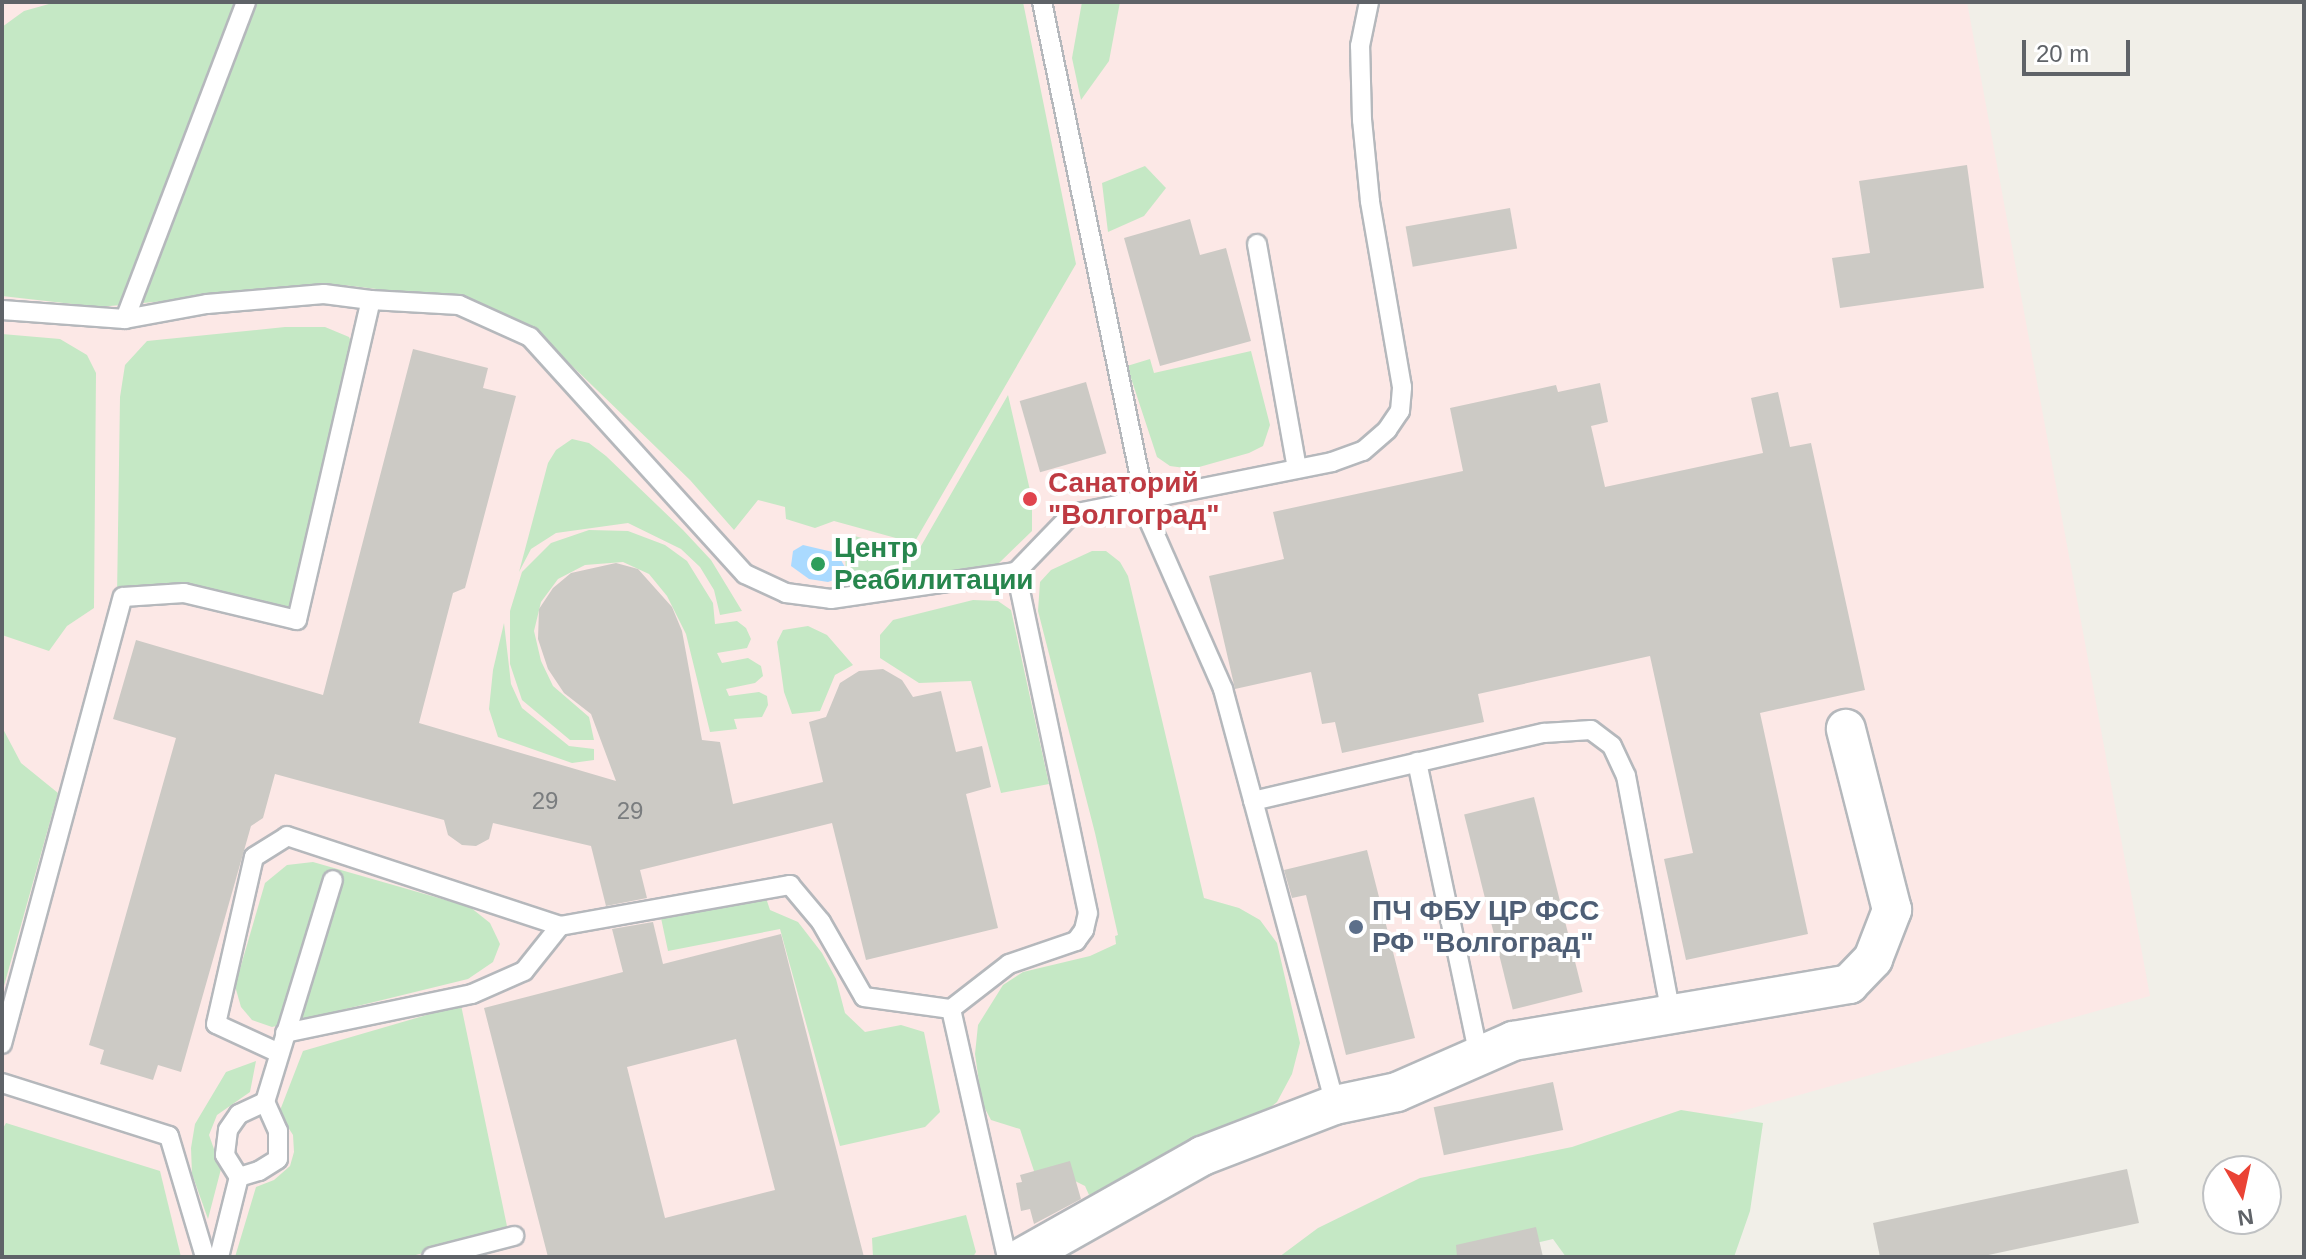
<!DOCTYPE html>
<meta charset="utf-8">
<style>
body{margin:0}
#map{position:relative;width:2306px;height:1259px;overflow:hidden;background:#f1efe8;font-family:Arial,sans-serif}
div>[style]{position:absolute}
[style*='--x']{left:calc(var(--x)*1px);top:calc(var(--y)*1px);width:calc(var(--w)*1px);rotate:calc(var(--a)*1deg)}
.medical>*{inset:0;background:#fce8e6}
.green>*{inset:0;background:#c5e8c5}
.water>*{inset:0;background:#aadaff}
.building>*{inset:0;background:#cccac5;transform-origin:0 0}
.roads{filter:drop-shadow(2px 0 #b5b8bc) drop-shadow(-2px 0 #b5b8bc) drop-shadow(0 2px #b5b8bc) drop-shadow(0 -2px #b5b8bc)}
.service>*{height:18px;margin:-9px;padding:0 9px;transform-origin:9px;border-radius:9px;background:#fff}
.minor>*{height:38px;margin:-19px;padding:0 19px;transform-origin:19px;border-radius:19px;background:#fff}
.dots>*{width:22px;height:22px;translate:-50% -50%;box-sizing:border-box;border:4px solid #fff;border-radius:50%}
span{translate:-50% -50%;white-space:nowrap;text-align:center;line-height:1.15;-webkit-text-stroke:8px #fff;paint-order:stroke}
.number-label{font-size:24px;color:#7a7d7f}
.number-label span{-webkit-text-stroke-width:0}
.health-label{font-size:28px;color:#be3a42;font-weight:700}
.left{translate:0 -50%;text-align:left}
.leisure-label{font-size:28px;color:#27864d;font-weight:700}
.service-label{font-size:28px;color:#4e5e75;font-weight:700}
.frame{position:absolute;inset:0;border:4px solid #5f6368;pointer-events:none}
.north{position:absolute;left:2202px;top:1155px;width:80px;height:80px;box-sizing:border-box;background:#fff;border:2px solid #bfc1c3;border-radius:50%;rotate:171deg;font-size:22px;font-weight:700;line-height:32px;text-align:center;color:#5f6368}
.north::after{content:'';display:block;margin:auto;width:28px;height:36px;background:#ea4335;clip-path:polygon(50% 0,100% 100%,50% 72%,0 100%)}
.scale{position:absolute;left:2022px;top:40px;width:108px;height:36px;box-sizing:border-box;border:4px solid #5f6368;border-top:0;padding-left:10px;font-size:24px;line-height:28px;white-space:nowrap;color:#5f6368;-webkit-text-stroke:6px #fff;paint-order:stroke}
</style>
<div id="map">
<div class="medical">
<div style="clip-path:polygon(2px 2px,1967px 2px,2150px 996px,1409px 1205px,1290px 1257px,2px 1257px)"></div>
</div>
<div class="green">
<div style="clip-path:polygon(56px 2px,1023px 2px,1076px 264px,914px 543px,834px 521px,815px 528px,786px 519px,785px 507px,758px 500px,734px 530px,690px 480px,536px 331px,452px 298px,343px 285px,99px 307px,2px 296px,2px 27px,24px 11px)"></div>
<div style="clip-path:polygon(1082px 2px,1120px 2px,1109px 61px,1081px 100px,1072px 58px)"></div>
<div style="clip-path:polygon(1145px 166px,1166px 188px,1144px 216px,1108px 232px,1102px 183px)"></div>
<div style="clip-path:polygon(285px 327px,325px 327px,349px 337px,361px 364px,290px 608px,267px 623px,163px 599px,117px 597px,120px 397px,125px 365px,147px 341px)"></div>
<div style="clip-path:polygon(2px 334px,60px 339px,87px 355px,96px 373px,94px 608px,67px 626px,49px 651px,2px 635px)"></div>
<div style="clip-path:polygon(1251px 351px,1270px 425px,1263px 446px,1249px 453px,1192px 469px,1170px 466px,1157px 457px,1127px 366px,1150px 359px,1154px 373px)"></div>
<div style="clip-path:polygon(1008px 395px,1032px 499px,1032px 531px,997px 565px,847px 589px,845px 554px,851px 535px,917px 553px)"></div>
<div style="clip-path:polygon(572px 439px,589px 443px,606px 456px,683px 530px,711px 560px,742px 611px,720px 615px,714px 590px,700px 567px,681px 549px,628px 523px,556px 533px,531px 549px,519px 572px,548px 463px,556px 450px)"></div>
<div style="clip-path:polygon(589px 530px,628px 531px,665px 545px,687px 561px,713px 603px,715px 624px,737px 621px,746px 628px,751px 639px,747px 648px,717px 653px,722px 663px,748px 658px,761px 666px,763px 676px,755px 683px,726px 689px,729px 696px,759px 692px,767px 696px,768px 705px,762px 717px,734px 719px,737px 729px,710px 732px,686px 634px,667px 596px,649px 574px,623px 562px,585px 565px,558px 579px,541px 602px,534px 631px,541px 661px,553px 686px,589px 717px,594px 740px,570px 740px,522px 700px,510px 664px,510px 611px,522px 572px,551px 543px)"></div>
<div style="clip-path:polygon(1092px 551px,1106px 551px,1120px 562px,1128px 576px,1204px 898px,1239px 908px,1260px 920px,1277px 943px,1300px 1043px,1292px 1074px,1277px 1102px,1250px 1124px,1089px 1195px,1085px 1186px,1055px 1171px,1035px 1174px,1020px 1129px,991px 1120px,982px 1103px,975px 1054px,978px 1025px,1003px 985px,1023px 972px,1090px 956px,1116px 944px,1115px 936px,1118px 935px,1095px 833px,1038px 611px,1040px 582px,1051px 570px)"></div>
<div style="clip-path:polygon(973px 600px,998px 601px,1011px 610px,1049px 784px,1001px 793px,971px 681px,919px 683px,880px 658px,880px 635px,893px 620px)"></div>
<div style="clip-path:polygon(504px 623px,511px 684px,522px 708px,569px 746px,594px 749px,594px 760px,572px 763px,498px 737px,489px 709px,493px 670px)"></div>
<div style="clip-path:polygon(808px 626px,827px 635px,853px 665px,835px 675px,820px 711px,792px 714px,784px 692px,777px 642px,783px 630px)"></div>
<div style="clip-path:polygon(2px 727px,21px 763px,58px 793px,2px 993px)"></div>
<div style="clip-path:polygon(313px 862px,470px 907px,490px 923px,500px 944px,493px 962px,468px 979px,272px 1027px,252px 1020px,241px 1007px,235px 986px,265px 883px,287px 865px)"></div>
<div style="clip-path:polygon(766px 898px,770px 910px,798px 922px,822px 953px,836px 979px,845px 1013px,865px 1032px,901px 1025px,924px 1032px,940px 1112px,925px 1127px,840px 1146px,780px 929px,668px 951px,661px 918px)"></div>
<div style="clip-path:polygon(461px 1005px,508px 1231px,408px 1257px,235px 1257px,256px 1187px,274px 1180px,290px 1166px,294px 1152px,293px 1135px,279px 1113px,303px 1051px)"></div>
<div style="clip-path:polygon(256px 1061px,250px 1092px,217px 1115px,209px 1135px,221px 1169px,208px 1219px,192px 1174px,191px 1148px,195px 1124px,226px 1072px)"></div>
<div style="clip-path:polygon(1681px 1110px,1763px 1123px,1750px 1211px,1734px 1257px,1566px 1257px,1553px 1239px,1477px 1257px,1279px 1257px,1318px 1228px,1420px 1178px,1572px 1147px)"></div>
<div style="clip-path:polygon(6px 1123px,160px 1171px,181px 1257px,2px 1257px,2px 1130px)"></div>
<div style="clip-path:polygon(966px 1215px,976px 1252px,973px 1257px,873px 1257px,872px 1238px)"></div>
</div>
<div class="water">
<div style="clip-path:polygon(803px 545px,837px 553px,846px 569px,840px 578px,828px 582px,809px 579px,791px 566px,793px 551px)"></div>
</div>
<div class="building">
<div style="clip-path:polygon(1967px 165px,1984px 288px,1840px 308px,1832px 258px,1870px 253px,1859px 181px)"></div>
<div style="left:1510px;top:208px;width:41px;height:106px;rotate:80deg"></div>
<div style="clip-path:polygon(1190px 219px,1200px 255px,1226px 248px,1251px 341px,1160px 366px,1124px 238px)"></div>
<div style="clip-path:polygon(413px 349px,488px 368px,483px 388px,516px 396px,465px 588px,453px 593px,419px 723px,616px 781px,591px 714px,564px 693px,548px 669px,538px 639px,539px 609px,553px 588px,571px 573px,616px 563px,638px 569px,672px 607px,682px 631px,702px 740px,720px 742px,733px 804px,823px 782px,809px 722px,826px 717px,840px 683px,859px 671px,883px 669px,902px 680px,913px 697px,941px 691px,956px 752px,982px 746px,991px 787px,966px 794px,998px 928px,866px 960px,832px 823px,640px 870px,647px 898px,606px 906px,591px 846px,493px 823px,489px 839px,476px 846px,462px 845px,448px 835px,444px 820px,275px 774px,263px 818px,251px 826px,181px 1072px,158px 1065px,153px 1080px,100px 1064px,104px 1050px,89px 1045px,176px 738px,113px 719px,136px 640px,323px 695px)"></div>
<div style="left:1086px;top:382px;width:74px;height:69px;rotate:74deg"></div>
<div style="clip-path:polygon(1600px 383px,1608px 422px,1591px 426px,1605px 487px,1763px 453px,1751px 398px,1778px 392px,1790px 447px,1811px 443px,1865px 690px,1760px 713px,1808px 934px,1686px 960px,1664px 859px,1693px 853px,1650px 656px,1478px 694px,1484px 722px,1342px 753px,1335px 722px,1322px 724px,1311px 672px,1235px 689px,1209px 576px,1284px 559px,1273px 512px,1463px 471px,1450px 408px,1556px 385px,1558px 392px)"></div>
<div style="left:1534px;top:797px;width:201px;height:72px;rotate:76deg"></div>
<div style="clip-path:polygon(1367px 850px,1415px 1038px,1346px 1055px,1306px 895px,1292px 898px,1284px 870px)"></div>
<div style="clip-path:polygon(evenodd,653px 922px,663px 964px,781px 934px,864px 1257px,548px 1257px,484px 1008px,623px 972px,612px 929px,653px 922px,736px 1039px,775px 1190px,665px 1218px,627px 1067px,736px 1039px)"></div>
<div style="left:1553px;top:1082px;width:49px;height:122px;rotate:78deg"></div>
<div style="clip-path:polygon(1070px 1161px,1081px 1199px,1034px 1224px,1030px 1209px,1021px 1211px,1016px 1183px,1022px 1182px,1020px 1175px)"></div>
<div style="clip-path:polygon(2127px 1169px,2139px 1223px,1979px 1257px,1880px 1257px,1873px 1223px)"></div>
<div style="clip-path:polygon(1536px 1227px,1543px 1257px,1457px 1257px,1456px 1245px)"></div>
</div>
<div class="roads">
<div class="service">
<div style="--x:1042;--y:2;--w:530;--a:78.35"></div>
<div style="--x:1149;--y:521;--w:184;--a:66.2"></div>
<div style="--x:1223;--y:689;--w:431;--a:74.9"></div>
<div style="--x:1257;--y:244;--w:228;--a:79.9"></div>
<div style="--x:2;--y:310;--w:123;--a:4.2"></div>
<div style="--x:125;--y:319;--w:83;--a:-10.4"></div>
<div style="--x:207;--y:304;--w:117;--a:-4.9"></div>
<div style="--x:324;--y:294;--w:47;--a:7.3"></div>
<div style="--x:125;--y:319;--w:339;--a:-69.1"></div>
<div style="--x:1417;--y:762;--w:300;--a:78.1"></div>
<div style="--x:1253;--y:801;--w:299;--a:-13.2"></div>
<div style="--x:1544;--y:733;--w:47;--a:-3.7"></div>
<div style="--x:1591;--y:730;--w:26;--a:37"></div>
<div style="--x:1612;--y:746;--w:33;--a:65"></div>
<div style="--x:1626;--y:776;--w:242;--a:79.3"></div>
<div style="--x:951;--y:1009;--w:254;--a:77.3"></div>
<div style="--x:285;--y:1033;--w:191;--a:-11.8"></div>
<div style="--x:472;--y:994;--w:57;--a:-23.9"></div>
<div style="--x:524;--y:971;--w:58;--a:-51.3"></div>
<div style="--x:2;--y:1044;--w:463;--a:-74.9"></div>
<div style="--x:123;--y:597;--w:61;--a:-3.8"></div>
<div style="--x:184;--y:593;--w:116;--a:13.4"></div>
<div style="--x:297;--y:620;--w:328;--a:-77"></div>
<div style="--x:371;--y:300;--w:88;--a:3.3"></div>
<div style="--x:459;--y:305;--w:78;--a:24.3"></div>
<div style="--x:530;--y:337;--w:320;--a:47.8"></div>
<div style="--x:745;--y:574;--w:45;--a:24.9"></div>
<div style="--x:786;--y:593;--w:45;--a:7.6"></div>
<div style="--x:831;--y:599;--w:187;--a:-8.3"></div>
<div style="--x:1016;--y:572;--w:81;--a:-46"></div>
<div style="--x:1072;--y:514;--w:265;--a:-11.3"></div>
<div style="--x:1332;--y:462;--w:33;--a:-20"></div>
<div style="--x:1363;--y:451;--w:32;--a:-41"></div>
<div style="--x:1387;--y:430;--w:23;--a:-56"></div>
<div style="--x:1400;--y:411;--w:24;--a:-85"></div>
<div style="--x:1402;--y:387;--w:189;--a:-99.8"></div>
<div style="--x:1370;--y:201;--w:81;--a:-95.6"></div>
<div style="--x:1362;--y:120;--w:74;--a:-91.5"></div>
<div style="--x:1360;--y:46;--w:45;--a:-78.4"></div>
<div style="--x:279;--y:1053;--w:69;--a:-155.3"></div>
<div style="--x:216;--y:1024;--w:171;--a:-77.2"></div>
<div style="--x:254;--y:857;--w:39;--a:-32"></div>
<div style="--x:287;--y:836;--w:287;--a:18.2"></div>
<div style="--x:560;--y:926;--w:234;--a:-10.1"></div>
<div style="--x:790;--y:885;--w:48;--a:50"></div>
<div style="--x:821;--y:922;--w:86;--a:60.2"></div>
<div style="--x:864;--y:997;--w:88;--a:7.9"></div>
<div style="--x:951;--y:1009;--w:73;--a:-37.8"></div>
<div style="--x:1009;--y:964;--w:71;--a:-18.9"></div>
<div style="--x:1076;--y:941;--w:14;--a:-54"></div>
<div style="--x:1084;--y:930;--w:17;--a:-77"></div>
<div style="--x:1088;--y:913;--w:349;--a:-101.9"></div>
<div style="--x:2;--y:1083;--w:175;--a:17.6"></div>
<div style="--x:169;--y:1136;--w:126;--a:73.4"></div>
<div style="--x:265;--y:1102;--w:29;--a:155"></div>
<div style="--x:239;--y:1114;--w:19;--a:125"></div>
<div style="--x:228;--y:1130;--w:25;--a:97"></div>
<div style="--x:225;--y:1155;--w:26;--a:58"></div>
<div style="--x:239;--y:1177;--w:21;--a:-17"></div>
<div style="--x:259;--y:1171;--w:22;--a:-32"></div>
<div style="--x:278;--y:1159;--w:28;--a:-90"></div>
<div style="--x:278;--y:1131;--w:32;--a:-114"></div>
<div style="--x:265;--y:1102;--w:232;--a:-73"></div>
<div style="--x:219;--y:1257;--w:82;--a:-76"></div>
<div style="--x:432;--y:1257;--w:85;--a:-14.4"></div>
</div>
<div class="minor">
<div style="--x:1023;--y:1257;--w:206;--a:-29.4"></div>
<div style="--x:1202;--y:1156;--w:142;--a:-21"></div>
<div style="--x:1335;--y:1105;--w:63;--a:-11.8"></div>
<div style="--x:1397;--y:1092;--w:127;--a:-23.7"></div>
<div style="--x:1513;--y:1041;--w:341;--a:-9.6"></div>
<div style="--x:1849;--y:984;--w:35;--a:-46"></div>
<div style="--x:1873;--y:959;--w:53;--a:-68.8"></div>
<div style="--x:1892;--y:910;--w:187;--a:-104.3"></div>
</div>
</div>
<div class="dots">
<div style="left:1030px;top:499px;background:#e0444e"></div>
<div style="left:818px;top:564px;background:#2e9e5b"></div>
<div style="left:1356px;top:927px;background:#5c6f8a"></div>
</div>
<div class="number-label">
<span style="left:545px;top:801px">29</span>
<span style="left:630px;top:811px">29</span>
</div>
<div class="health-label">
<span class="left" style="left:1048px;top:499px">Санаторий<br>"Волгоград"</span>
</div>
<div class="leisure-label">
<span class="left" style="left:834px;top:564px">Центр<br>Реабилитации</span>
</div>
<div class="service-label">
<span class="left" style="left:1372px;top:927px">ПЧ ФБУ ЦР ФСС<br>РФ "Волгоград"</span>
</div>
<div class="frame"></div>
<div class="north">N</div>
<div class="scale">20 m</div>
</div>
